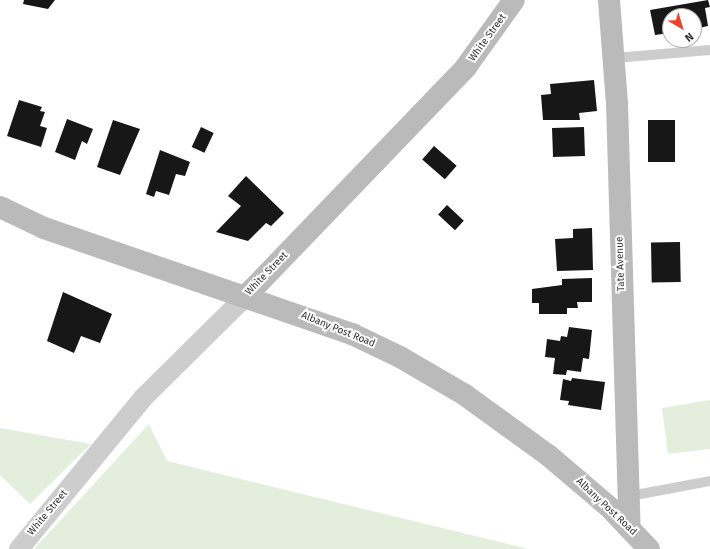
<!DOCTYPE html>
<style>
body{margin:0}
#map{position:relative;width:710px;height:549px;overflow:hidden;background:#fff;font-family:"Fira Sans",sans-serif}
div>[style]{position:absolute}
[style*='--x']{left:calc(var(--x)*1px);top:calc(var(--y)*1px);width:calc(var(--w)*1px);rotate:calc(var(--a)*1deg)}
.green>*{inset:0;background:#e3eedd}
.building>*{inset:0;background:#171717;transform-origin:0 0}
.lane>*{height:10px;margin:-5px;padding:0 5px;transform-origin:5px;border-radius:5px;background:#cdcdcd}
.street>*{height:20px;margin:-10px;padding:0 10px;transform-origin:10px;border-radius:10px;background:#cdcdcd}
.secondary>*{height:22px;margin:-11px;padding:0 11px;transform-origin:11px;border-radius:11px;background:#bababa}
span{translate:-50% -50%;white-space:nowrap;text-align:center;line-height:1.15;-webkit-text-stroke:4px #fff;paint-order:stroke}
.street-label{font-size:10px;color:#303030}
.north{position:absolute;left:662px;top:8px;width:40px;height:40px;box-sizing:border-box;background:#fff;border:1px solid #acacac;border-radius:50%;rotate:142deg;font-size:11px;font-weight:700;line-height:16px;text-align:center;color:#303030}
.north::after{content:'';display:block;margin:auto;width:14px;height:18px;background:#f04129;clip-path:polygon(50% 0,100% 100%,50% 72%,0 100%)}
</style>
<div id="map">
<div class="green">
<div style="clip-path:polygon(710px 400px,710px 449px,668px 454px,662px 408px)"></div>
<div style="clip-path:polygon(149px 424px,167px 461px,528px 549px,34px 549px)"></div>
<div style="clip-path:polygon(0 428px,91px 444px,30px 504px,0 475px)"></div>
</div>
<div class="building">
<div style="clip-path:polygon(24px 0,55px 0,48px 9px,23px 4px)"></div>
<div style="clip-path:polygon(708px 0,710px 7px,705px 8px,708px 26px,694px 29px,694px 16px,670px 16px,670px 33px,655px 35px,650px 10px)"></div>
<div style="clip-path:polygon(594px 80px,597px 111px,579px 113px,580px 120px,543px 120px,541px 95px,551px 94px,550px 84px)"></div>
<div style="clip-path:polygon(19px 100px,42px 107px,40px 111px,45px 112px,40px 126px,47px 128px,41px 147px,7px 136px)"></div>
<div style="clip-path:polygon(67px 119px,93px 129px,87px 144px,82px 141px,75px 160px,55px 152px)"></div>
<div style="clip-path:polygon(113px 120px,140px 129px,120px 175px,97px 167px)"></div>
<div style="left:648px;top:120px;width:27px;height:42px"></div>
<div style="left:201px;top:127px;width:14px;height:22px;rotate:25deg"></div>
<div style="left:584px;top:127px;width:29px;height:32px;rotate:88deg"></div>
<div style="left:434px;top:146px;width:30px;height:18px;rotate:41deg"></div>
<div style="clip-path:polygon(160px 150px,190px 162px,185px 176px,176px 174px,169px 195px,156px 191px,154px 197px,146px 194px)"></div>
<div style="clip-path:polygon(246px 176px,284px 213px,271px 226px,266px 223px,248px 241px,216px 232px,241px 206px,228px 196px)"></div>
<div style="left:447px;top:205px;width:23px;height:13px;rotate:43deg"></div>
<div style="clip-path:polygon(592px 228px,593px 270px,557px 271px,555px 239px,573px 238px,573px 229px)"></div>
<div style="left:680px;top:242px;width:40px;height:29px;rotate:89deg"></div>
<div style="clip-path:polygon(592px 278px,592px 302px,577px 302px,578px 308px,567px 308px,567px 314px,539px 314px,539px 303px,532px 303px,532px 289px,562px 285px,562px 279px)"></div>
<div style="clip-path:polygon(63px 292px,112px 314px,100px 343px,81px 336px,74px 353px,47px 341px)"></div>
<div style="clip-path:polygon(569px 327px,592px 330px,589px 359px,583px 358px,581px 372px,567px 370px,566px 375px,553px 374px,555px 358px,545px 357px,547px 339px,560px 341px,561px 336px,567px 337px)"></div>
<div style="clip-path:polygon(572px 378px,605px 382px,601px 410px,568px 405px,569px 401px,560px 400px,563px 379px,571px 381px)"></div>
</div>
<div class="lane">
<div style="--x:615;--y:58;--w:95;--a:-4.8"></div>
<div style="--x:630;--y:496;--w:81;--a:-10.6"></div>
</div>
<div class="street">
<div style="--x:19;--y:549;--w:195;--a:-50.6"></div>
<div style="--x:143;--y:398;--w:145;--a:-44.7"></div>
</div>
<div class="secondary">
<div style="--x:609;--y:0;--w:103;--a:85.6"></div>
<div style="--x:617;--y:103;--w:426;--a:88.3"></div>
<div style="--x:0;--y:207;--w:49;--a:25.5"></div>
<div style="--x:44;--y:228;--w:326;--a:19"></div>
<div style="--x:352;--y:334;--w:53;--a:25.6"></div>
<div style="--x:400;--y:357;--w:75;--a:30.3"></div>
<div style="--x:465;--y:395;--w:102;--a:35.9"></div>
<div style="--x:548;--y:455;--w:80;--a:40.4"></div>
<div style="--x:609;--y:507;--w:58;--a:46.4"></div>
<div style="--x:246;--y:296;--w:318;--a:-46.1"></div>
<div style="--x:466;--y:67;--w:82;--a:-54.4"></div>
</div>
<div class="street-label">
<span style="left:488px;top:38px;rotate:-54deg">White Street</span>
<span style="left:621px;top:264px;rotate:-92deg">Tate Avenue</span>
<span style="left:267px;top:274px;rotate:-46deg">White Street</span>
<span style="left:338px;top:330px;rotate:22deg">Albany Post Road</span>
<span style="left:606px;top:507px;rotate:43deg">Albany Post Road</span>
<span style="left:48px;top:513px;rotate:-50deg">White Street</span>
</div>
<div class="north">N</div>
</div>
